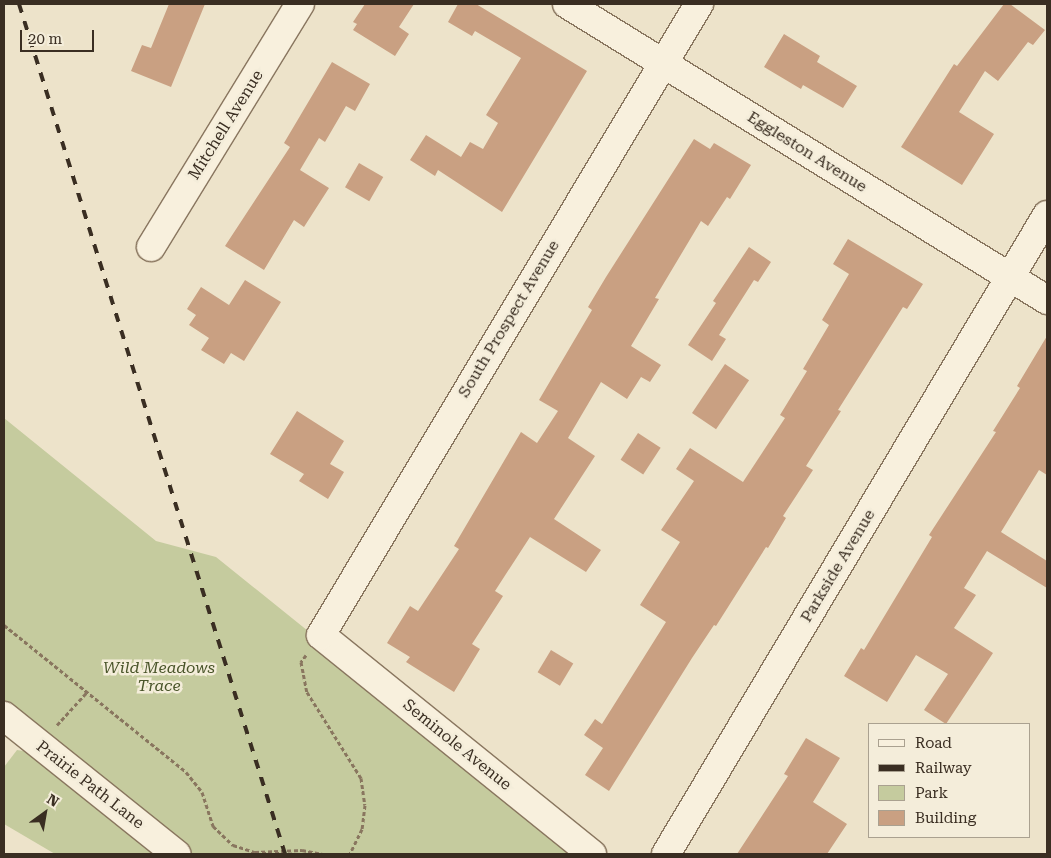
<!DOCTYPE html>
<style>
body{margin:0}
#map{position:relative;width:1051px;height:858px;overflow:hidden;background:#ede3ca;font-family:"Roboto Serif",serif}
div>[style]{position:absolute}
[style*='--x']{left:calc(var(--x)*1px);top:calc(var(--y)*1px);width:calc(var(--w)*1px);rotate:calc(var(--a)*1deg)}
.green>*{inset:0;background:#c5cb9e}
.building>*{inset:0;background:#c9a082;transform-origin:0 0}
.path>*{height:3px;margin-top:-1.5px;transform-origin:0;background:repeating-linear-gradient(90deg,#89765f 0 4px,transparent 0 6.5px)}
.roads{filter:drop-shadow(1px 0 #89765f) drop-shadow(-1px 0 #89765f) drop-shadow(0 1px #89765f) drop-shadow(0 -1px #89765f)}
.minor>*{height:28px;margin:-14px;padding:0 14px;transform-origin:14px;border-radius:14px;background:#f8f0dd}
.rail>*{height:4px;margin-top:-2px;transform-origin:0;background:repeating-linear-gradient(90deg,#3a2e22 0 9px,transparent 0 18px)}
span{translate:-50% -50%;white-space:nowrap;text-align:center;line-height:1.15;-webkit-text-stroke:5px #f4edda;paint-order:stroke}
.street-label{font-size:16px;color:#3a2e22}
.park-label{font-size:16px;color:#4a552a;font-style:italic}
.frame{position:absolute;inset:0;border:5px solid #3a2e22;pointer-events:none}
.legend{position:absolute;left:868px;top:723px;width:162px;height:115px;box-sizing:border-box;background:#f4edda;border:1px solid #aaa190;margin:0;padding:6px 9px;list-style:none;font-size:15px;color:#3a2e22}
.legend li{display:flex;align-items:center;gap:10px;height:25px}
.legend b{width:25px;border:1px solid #aaa190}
.north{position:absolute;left:20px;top:788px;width:50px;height:50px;-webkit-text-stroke:4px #f4edda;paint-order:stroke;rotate:32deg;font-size:14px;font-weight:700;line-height:20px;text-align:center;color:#3a2e22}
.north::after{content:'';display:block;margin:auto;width:18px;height:22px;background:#3a2e22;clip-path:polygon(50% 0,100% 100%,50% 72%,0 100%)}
.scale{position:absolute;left:20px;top:30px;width:74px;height:22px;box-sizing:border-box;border:2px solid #3a2e22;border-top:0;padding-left:6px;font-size:15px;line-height:18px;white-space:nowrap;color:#3a2e22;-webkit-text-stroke:4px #f4edda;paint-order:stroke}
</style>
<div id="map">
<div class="green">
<div style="clip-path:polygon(4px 418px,156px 541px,216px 557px,585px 854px,180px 854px,4px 726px)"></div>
<div style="clip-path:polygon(17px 750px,30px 752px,151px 849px,151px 854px,55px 854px,4px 824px,4px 767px)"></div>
</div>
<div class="building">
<div style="clip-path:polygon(169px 4px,205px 4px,171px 87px,131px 71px,142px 45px,151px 48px)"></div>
<div style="clip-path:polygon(365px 4px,414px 4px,399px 27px,409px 34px,395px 56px,353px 30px,357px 24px,353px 22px)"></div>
<div style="clip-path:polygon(458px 4px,476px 4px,587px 71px,502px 212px,438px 170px,435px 176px,410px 160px,426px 135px,461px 157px,470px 142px,483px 149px,498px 123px,486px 115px,521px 58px,475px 31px,472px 36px,448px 22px)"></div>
<div style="clip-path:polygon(1004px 4px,1010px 4px,1045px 30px,1033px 45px,1028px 42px,998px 81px,985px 71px,959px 112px,994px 134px,962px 185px,901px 147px,954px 64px,957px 66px)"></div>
<div style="clip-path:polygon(784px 34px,820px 56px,817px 62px,857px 86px,843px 108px,803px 85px,801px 89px,764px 67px)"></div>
<div style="clip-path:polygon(332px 62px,370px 84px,355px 111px,346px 106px,325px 142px,319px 138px,300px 170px,329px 188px,304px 227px,294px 220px,264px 270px,225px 246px,290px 147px,284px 143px)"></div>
<div style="clip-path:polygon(694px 139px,710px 149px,714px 143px,751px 165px,730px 199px,727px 197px,708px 226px,701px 221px,655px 298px,659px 299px,631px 346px,661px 365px,650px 382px,641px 377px,627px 399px,601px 382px,568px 438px,595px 456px,554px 519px,601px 550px,586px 572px,530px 537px,495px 591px,503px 596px,472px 644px,480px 649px,454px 692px,406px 662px,410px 657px,387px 643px,410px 606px,418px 611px,459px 549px,454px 546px,521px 432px,537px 443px,558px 411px,539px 400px,592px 310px,588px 307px,606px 277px)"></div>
<div style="left:359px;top:163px;width:28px;height:28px;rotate:30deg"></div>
<div style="clip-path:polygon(848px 239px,923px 284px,907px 309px,903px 307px,838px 410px,841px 411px,806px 466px,813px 470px,783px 516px,786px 518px,768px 548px,766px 547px,716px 626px,714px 625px,692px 658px,609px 791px,585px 775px,603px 748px,584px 735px,595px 719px,602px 724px,666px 622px,640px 605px,680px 542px,661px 530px,694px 481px,676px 469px,690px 448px,743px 482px,785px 418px,780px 415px,807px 371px,803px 369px,829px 325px,822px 320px,849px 274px,833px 264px)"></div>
<div style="clip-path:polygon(749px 247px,771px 262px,758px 282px,754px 280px,719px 335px,726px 339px,712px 361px,688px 345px,716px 303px,713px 301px)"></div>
<div style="clip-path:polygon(245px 280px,281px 302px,244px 361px,231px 353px,224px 364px,201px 350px,209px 338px,189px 325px,196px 315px,187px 309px,201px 287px,229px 305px)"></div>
<div style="clip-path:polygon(1047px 336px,1047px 475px,1039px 470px,1001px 532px,1047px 561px,1047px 588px,987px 551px,964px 588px,976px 595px,954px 628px,993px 653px,946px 724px,924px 710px,948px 674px,916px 655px,887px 702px,844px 676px,861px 648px,864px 650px,932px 537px,929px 535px,996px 432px,993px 431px,1020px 388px,1017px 386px)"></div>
<div style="left:725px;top:364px;width:29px;height:59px;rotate:34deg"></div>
<div style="clip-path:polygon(297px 411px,344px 441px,330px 464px,344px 472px,328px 499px,299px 481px,304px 474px,270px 454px)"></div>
<div style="left:638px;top:433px;width:27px;height:32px;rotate:33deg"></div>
<div style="left:551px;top:650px;width:26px;height:26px;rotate:31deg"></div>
<div style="clip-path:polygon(806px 738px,840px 758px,813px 802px,847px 824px,827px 854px,737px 854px,788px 776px,784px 774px)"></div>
</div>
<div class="path">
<div style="--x:4;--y:625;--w:234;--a:38.9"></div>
<div style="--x:186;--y:772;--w:26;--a:51"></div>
<div style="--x:202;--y:792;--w:36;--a:72"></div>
<div style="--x:213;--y:826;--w:28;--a:44"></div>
<div style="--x:233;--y:845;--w:23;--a:18"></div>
<div style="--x:255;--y:852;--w:47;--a:-2.4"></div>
<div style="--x:302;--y:850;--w:21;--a:11"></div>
<div style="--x:306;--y:655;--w:9;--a:126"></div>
<div style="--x:301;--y:662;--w:31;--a:79"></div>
<div style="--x:307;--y:692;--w:102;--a:57.9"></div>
<div style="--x:361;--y:778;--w:27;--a:82"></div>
<div style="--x:365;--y:805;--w:24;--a:97"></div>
<div style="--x:362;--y:829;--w:28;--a:116"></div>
<div style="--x:57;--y:725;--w:45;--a:-47.7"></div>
</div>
<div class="roads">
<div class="minor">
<div style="--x:567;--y:4;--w:564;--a:31.66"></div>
<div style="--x:151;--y:247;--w:285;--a:-58.5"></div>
<div style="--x:4;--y:716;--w:221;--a:38.7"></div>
<div style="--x:592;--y:854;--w:348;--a:-141.1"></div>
<div style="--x:321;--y:635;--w:736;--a:-59.08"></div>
<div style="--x:666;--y:854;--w:744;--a:-59.19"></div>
</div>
</div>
<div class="rail">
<div style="--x:19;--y:4;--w:891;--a:72.62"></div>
</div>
<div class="street-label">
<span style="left:226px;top:125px;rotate:-58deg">Mitchell Avenue</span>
<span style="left:807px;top:152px;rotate:32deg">Eggleston Avenue</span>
<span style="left:509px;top:319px;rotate:-59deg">South Prospect Avenue</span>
<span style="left:838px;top:566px;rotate:-59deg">Parkside Avenue</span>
<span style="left:457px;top:745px;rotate:39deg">Seminole Avenue</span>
<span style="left:90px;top:785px;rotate:38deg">Prairie Path Lane</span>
</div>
<div class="park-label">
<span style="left:159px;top:677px">Wild Meadows<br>Trace</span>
</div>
<div class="frame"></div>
<ul class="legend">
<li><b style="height:6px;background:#f8f0dd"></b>Road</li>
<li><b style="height:6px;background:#3a2e22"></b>Railway</li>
<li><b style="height:14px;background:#c5cb9e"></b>Park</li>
<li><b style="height:14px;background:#c9a082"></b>Building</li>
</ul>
<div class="north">N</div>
<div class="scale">20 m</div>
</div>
